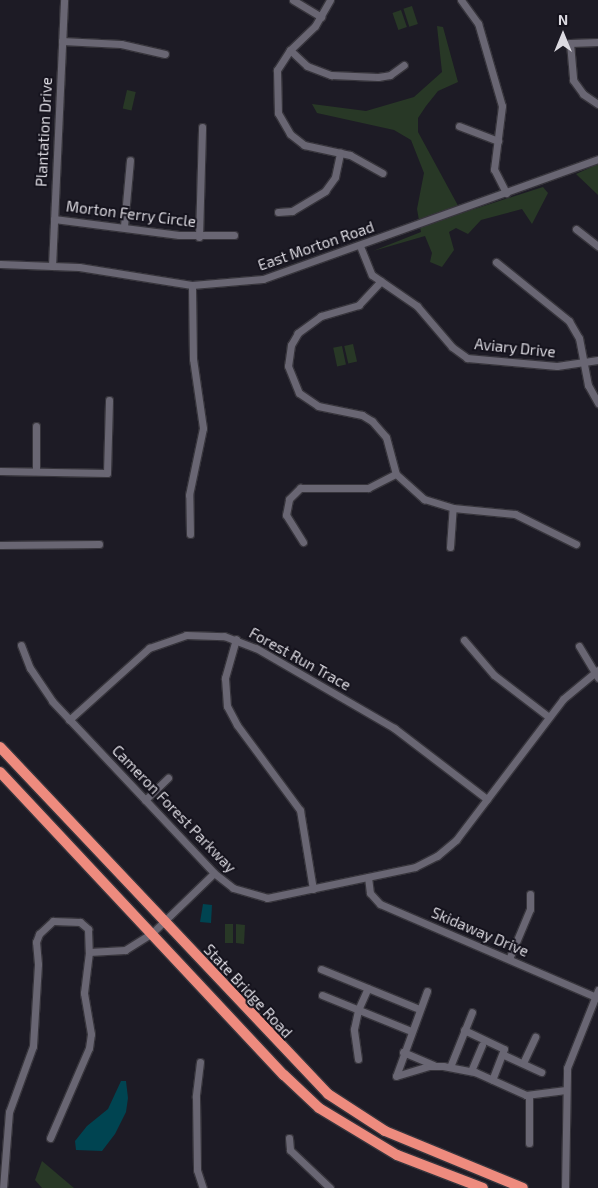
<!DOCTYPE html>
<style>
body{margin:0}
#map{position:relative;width:598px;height:1188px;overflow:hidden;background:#1d1b25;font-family:"Exo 2",sans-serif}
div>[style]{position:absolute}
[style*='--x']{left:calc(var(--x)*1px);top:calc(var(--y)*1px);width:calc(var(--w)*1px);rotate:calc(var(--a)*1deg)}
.green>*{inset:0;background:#283826;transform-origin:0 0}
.water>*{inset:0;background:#004451}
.roads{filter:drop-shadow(1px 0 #37353c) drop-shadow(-1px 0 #37353c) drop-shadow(0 1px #37353c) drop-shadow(0 -1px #37353c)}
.minor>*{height:7px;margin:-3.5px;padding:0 3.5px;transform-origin:3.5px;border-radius:3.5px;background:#696673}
.highway>*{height:10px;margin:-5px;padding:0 5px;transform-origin:5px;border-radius:5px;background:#ee8b7e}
span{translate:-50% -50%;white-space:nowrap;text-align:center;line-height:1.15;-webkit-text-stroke:4px #14121c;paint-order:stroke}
.street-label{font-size:15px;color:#dcdae1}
.north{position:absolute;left:538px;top:10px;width:50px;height:50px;-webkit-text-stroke:4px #14121c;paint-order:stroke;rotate:0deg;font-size:14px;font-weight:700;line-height:20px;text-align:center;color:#dcdae1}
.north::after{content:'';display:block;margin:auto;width:18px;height:22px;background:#dcdae1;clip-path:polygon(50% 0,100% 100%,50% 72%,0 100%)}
</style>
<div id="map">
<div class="green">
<div style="left:412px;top:6px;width:19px;height:9px;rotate:72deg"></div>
<div style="left:401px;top:10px;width:18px;height:9px;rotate:71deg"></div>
<div style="clip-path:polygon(437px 26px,443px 27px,458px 82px,438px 91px,426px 106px,418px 118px,418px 132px,462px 213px,543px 187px,548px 193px,532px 224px,522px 209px,481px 220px,468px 234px,456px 228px,449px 232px,454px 250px,442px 267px,430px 262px,432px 253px,425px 236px,373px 251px,421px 232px,417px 209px,424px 173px,411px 140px,394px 130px,317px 113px,312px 104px,366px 111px,414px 97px,442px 72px)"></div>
<div style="left:127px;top:90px;width:9px;height:19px;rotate:13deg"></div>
<div style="clip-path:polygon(598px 164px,598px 195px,576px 174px)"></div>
<div style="left:353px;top:344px;width:18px;height:9px;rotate:77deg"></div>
<div style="left:342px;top:346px;width:19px;height:9px;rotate:78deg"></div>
<div style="left:225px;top:924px;width:8px;height:19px"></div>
<div style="clip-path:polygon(236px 924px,245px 925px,244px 944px,236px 943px)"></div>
<div style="clip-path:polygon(42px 1161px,74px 1188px,42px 1188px,35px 1180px)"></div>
</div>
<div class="water">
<div style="clip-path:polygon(203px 904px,212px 905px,211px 923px,200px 922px)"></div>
<div style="clip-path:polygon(121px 1081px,126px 1081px,128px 1098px,126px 1112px,115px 1134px,102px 1151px,76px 1150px,75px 1141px,87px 1126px,108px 1109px)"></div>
</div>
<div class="roads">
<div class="minor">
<div style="--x:293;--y:0;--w:33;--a:31"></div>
<div style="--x:330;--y:0;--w:30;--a:120"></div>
<div style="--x:315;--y:26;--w:35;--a:136"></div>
<div style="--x:290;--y:50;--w:24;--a:123"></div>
<div style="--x:277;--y:70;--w:43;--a:88.7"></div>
<div style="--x:278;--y:113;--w:24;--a:60"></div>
<div style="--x:290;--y:134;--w:18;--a:38"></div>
<div style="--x:304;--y:145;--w:47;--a:12.3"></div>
<div style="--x:350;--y:155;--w:37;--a:29"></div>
<div style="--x:461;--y:0;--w:29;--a:54"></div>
<div style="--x:478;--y:23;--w:86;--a:73.9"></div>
<div style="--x:502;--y:106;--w:64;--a:97.2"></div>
<div style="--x:494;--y:169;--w:27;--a:63"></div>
<div style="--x:62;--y:41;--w:59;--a:2.9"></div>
<div style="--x:121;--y:44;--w:45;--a:12.8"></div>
<div style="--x:598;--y:42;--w:28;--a:178"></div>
<div style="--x:570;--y:43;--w:37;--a:85"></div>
<div style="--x:573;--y:80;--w:17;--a:54"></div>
<div style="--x:583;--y:94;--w:18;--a:34"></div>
<div style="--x:290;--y:50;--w:23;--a:43"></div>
<div style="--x:307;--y:66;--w:26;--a:21"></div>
<div style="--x:331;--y:75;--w:47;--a:2.4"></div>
<div style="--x:378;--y:77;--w:12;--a:-9"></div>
<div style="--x:390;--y:75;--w:17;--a:-36"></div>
<div style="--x:459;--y:126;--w:42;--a:21"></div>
<div style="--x:278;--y:212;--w:14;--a:-4"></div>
<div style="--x:292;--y:211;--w:39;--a:-31"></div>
<div style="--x:325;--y:191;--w:17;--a:-54"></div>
<div style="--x:335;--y:177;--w:25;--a:-78"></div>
<div style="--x:54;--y:219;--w:126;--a:7.3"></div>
<div style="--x:179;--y:235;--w:55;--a:0"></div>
<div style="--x:124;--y:226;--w:66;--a:-84.8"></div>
<div style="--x:576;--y:229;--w:28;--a:38"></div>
<div style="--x:199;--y:237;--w:110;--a:-88.4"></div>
<div style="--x:360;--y:246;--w:31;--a:68"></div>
<div style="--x:372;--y:275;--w:55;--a:34.6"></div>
<div style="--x:417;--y:306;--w:54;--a:49.5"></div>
<div style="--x:452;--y:347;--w:19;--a:36"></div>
<div style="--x:467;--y:358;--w:90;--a:5.1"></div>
<div style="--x:557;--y:366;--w:41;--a:-8.3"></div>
<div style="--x:496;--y:262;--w:94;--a:38.9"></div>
<div style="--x:569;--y:321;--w:20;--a:60"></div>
<div style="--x:579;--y:338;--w:48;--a:79.2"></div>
<div style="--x:588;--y:385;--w:21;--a:61"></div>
<div style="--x:0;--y:264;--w:79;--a:2.2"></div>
<div style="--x:79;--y:267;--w:114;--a:9.1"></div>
<div style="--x:192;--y:285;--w:71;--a:-4.8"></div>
<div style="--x:263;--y:279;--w:356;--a:-19.7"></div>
<div style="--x:52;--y:266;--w:266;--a:-87.4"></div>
<div style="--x:381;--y:281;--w:33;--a:133"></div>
<div style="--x:359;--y:305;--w:40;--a:164"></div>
<div style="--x:321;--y:316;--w:29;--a:144"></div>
<div style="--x:298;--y:333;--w:14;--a:120"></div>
<div style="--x:291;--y:345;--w:21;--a:98"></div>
<div style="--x:288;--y:366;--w:29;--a:68"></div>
<div style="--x:299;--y:393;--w:23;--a:34"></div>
<div style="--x:318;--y:406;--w:45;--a:11.6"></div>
<div style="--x:362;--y:415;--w:12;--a:31"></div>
<div style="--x:372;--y:421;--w:21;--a:49"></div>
<div style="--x:386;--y:437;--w:38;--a:75"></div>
<div style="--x:396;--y:474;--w:38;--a:42"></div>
<div style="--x:424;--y:499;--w:30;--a:17"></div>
<div style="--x:453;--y:508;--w:62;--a:5.5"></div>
<div style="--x:515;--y:514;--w:68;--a:26.2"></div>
<div style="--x:36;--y:426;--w:45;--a:90"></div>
<div style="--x:0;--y:471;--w:107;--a:1.1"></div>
<div style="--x:107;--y:473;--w:73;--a:-88.4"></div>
<div style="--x:190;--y:534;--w:39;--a:-91"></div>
<div style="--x:189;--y:495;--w:68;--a:-78.2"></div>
<div style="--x:203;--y:428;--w:70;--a:-98.2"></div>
<div style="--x:193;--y:359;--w:74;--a:-90.8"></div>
<div style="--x:303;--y:542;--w:32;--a:-122"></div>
<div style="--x:286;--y:515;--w:16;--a:-79"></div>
<div style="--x:289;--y:499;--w:16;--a:-45"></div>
<div style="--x:300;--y:488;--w:68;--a:0"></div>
<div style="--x:368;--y:488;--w:31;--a:-27"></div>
<div style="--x:0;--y:545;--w:99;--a:-0.6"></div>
<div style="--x:450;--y:547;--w:39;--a:-86"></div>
<div style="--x:236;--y:639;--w:41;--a:105.8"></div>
<div style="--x:225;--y:678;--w:28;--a:86"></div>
<div style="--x:227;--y:706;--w:21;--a:62"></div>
<div style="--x:237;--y:725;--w:106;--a:53.5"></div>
<div style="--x:300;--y:810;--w:80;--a:80.7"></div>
<div style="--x:464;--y:640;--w:46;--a:49.4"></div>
<div style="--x:494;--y:675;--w:69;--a:37.4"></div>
<div style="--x:21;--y:645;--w:25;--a:69"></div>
<div style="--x:30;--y:668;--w:40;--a:56"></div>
<div style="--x:52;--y:701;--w:236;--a:46.7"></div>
<div style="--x:214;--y:873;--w:24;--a:38"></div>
<div style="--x:233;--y:888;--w:35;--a:16"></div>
<div style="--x:267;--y:898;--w:151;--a:-11.8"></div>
<div style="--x:415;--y:867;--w:25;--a:-27"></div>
<div style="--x:437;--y:856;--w:25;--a:-40"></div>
<div style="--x:456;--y:840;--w:177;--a:-52.8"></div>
<div style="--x:563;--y:699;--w:45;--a:-39.6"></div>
<div style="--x:579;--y:646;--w:37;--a:59"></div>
<div style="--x:69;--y:720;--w:108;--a:-42"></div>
<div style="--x:149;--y:648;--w:39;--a:-19"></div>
<div style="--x:186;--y:635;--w:38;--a:2"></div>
<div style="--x:224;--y:636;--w:34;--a:21"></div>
<div style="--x:256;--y:648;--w:160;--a:30.1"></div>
<div style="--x:394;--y:728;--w:117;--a:37.4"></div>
<div style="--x:145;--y:800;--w:32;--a:-44"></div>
<div style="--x:368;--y:877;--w:16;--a:83"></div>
<div style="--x:370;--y:893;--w:15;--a:48"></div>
<div style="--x:380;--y:904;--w:237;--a:23.3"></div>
<div style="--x:509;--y:959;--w:54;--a:-67.2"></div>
<div style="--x:530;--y:909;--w:15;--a:-90"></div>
<div style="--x:321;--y:969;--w:106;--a:22.2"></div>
<div style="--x:427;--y:991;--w:90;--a:110"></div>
<div style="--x:396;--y:1076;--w:34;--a:-17"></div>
<div style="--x:429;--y:1066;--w:14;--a:0"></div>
<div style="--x:443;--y:1066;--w:33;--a:11"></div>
<div style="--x:475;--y:1072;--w:56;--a:24.3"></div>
<div style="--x:526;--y:1095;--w:40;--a:-7.1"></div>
<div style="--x:322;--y:995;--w:96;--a:22"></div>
<div style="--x:464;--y:1030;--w:44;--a:25.4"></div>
<div style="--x:504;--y:1049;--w:33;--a:111"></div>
<div style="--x:403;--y:1052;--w:33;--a:23"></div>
<div style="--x:504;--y:1055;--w:41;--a:24.7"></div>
<div style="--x:358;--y:1059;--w:30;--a:-98"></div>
<div style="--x:354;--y:1029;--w:19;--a:-78"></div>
<div style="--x:358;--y:1010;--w:24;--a:-66"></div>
<div style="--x:200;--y:1062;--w:35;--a:97"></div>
<div style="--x:196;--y:1097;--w:73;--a:89.2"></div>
<div style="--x:197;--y:1170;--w:19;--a:72"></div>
<div style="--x:523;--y:1063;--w:29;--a:-65"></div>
<div style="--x:450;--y:1067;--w:59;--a:-68.2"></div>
<div style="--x:471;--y:1071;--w:28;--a:-67"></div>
<div style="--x:529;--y:1095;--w:48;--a:90"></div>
<div style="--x:50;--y:1138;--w:98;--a:-66.6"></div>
<div style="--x:89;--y:1048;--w:14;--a:-82"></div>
<div style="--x:91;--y:1034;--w:42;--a:-99.7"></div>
<div style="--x:84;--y:993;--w:41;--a:-83"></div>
<div style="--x:289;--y:1138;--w:12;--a:85"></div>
<div style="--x:290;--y:1150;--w:55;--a:43.5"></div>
<div style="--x:3;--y:1188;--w:76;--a:-85.5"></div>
<div style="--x:9;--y:1112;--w:70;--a:-70"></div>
<div style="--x:33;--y:1046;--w:82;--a:-86.5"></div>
<div style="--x:38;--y:964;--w:22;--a:-95"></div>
<div style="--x:36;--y:942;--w:9;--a:-69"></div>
<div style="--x:39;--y:934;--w:19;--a:-43"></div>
<div style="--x:53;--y:921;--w:27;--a:2"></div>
<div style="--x:80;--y:922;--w:11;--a:41"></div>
<div style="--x:88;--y:929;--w:23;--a:88"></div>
<div style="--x:89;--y:952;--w:36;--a:-3"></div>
<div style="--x:125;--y:950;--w:32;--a:-32"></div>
<div style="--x:152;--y:933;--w:86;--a:-44.1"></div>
<div style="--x:565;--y:1188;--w:120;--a:-89"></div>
<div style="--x:567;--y:1068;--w:84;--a:-68.3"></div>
</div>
<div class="highway">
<div style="--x:0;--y:747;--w:477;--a:46.6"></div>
<div style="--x:328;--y:1094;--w:68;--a:33"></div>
<div style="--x:385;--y:1131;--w:149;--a:22.4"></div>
<div style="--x:0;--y:772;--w:415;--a:46.9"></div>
<div style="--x:284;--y:1075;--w:48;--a:43.3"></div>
<div style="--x:319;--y:1108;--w:91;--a:31.1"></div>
<div style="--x:397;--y:1155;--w:92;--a:21"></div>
</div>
</div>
<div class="street-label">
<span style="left:44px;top:132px;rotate:-87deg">Plantation Drive</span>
<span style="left:131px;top:214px;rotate:7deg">Morton Ferry Circle</span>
<span style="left:316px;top:246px;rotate:-19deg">East Morton Road</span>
<span style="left:515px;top:348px;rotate:6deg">Aviary Drive</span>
<span style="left:300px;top:659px;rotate:29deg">Forest Run Trace</span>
<span style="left:174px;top:809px;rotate:46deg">Cameron Forest Parkway</span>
<span style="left:480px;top:932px;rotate:23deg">Skidaway Drive</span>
<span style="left:248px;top:991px;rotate:47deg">State Bridge Road</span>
</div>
<div class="north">N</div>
</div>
